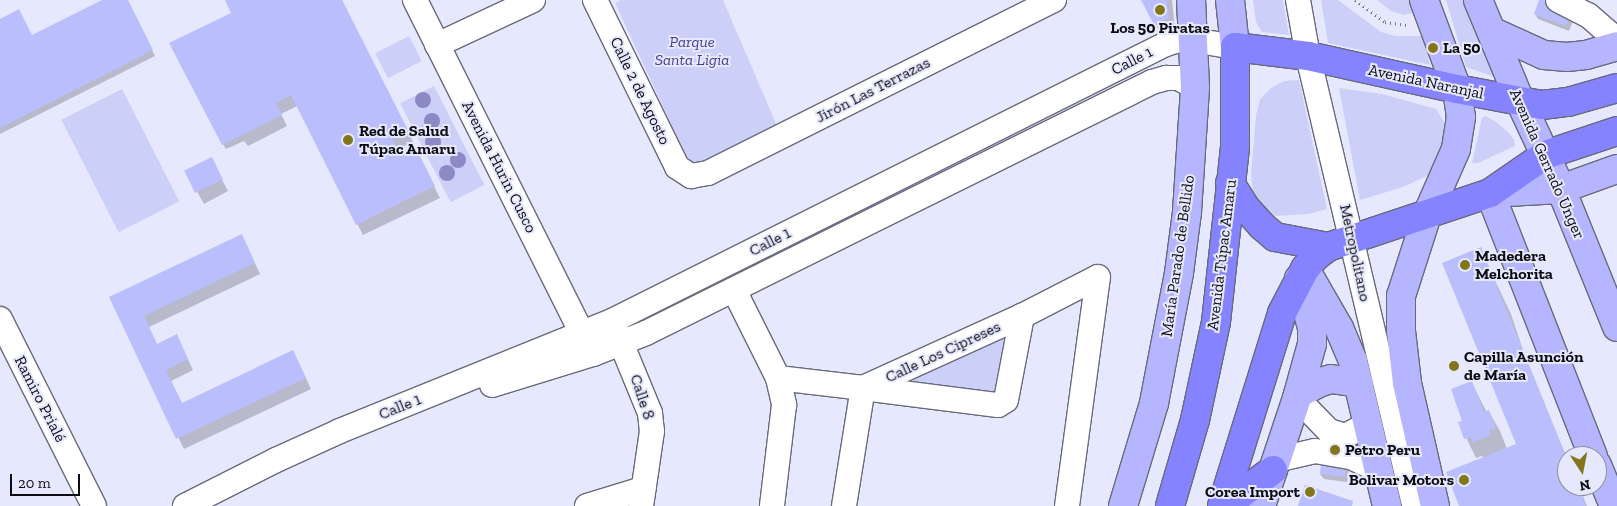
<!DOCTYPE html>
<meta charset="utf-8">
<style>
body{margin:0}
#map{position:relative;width:1617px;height:506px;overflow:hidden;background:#e6e8fd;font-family:"Zilla Slab",serif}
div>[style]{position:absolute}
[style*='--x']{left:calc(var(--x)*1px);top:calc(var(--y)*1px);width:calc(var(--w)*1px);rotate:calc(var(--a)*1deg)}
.green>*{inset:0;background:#ccd0f8;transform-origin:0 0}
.shadow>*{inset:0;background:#0003}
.building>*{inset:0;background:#babefc;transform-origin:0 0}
.path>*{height:3px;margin-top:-1.5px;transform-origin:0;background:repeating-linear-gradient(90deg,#767784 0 1px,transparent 0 5px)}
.roads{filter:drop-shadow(1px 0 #686a7c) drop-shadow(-1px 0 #686a7c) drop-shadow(0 1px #686a7c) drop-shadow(0 -1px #686a7c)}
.minor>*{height:24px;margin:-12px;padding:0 12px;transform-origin:12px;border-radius:12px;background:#fff}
.major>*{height:28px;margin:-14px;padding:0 14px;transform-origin:14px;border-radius:14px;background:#b6b5ff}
.highway>*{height:28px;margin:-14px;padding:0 14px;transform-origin:14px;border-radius:14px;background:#8583ff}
.trees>*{width:16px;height:16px;margin:-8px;border-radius:50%;background:#8c8ac4}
.dots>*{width:14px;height:14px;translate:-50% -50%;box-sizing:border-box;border:2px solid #e6e8fd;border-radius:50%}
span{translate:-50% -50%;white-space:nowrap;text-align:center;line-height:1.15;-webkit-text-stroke:4px #e6e8fd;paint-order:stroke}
.poi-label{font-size:16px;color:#0c0d13;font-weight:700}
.left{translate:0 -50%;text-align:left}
.right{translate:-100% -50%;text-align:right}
.park-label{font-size:16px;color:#433e95;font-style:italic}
.street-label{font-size:16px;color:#0c0d13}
.north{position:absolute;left:1557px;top:446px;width:50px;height:50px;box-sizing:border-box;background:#e6e8fd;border:1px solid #8f909f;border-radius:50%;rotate:169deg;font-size:14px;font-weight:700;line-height:20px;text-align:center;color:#0c0d13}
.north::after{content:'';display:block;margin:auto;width:18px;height:22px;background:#83761a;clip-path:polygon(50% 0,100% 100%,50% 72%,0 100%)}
.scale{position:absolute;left:10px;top:474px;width:70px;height:22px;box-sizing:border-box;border:2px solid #0c0d13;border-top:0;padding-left:6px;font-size:15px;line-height:18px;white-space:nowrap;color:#0c0d13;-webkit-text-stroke:4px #e6e8fd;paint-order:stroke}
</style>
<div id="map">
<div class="green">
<div style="clip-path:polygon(621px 0,723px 0,777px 126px,704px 162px,693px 162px,686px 156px,615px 3px)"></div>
<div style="clip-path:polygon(1253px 0,1283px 0,1289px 35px,1262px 32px,1256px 22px)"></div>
<div style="clip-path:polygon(1321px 0,1338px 0,1381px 32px,1396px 36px,1423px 36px,1430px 65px,1328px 43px)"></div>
<div style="clip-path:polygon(1377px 0,1412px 0,1417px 12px,1404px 15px,1391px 11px)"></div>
<div style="clip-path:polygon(1446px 0,1466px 0,1495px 77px,1466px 67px)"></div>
<div style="left:409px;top:36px;width:28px;height:38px;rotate:63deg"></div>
<div style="clip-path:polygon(1299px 80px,1327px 209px,1308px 214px,1275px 216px,1265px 212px,1253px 194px,1251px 174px,1256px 116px,1260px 99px,1271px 88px,1284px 81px)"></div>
<div style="left:434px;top:86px;width:111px;height:38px;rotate:63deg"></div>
<div style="clip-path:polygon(1339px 88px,1382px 94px,1436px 109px,1444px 122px,1447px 131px,1445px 142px,1435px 166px,1427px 176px,1403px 187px,1360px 200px)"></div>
<div style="left:122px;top:89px;width:126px;height:68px;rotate:63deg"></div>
<div style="clip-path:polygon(1485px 116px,1495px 121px,1509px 133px,1514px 140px,1515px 146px,1478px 163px,1472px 163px,1482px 118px)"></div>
<div style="clip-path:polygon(1014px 332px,1003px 397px,887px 384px)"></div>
</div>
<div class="shadow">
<div style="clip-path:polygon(105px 0,127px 0,155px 56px,0 134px,0 20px,32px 37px)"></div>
<div style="clip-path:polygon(226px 0,342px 0,413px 142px,397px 149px,401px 157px,421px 161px,440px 198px,363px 235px,297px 106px,281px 114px,287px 126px,248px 146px,244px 141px,226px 149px,223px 144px,233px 13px)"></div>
<div style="clip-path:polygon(1143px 0,1172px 0,1175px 29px,1161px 35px)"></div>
<div style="clip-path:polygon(1540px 0,1587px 0,1586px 4px,1579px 6px,1569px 31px,1538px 19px,1535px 14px)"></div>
<div style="clip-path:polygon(217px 170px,228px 191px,204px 204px,186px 172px)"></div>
<div style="clip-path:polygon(247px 246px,260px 274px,149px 327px,157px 345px,182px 347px,193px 370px,171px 381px,182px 404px,293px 351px,311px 389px,184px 449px,110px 298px)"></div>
<div style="clip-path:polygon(1480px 249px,1511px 314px,1524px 353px,1566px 456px,1567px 486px,1579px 486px,1587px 506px,1461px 506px,1484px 458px,1482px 456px,1476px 458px,1459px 423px,1464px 421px,1472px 383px,1487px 413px,1489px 412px,1500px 431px,1507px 449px,1518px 451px)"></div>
<div style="clip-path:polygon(1354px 433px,1347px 482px,1324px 479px,1320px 474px)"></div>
</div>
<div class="building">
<div style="clip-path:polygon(102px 0,128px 0,153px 50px,0 128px,0 19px,19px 9px,32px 35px)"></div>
<div style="clip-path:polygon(225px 0,342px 0,408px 130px,392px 138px,401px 156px,416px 148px,435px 186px,356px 225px,291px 95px,276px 103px,282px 115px,222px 145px,169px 43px,231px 13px)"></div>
<div style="clip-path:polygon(1141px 0,1167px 0,1169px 18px,1154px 25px)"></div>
<div style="clip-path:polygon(1539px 0,1576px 0,1566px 26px,1534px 14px)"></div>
<div style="left:212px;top:157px;width:25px;height:31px;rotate:64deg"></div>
<div style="clip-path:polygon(242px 234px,255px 263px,144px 316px,157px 344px,177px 334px,188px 359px,166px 370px,182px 403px,293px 350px,306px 378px,176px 439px,109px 297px)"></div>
<div style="clip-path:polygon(1481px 247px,1567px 459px,1567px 486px,1578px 486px,1586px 506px,1459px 506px,1446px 472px,1516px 444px,1442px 263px)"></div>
<div style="clip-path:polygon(1472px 381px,1484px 412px,1489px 410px,1496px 428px,1489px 430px,1491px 435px,1473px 442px,1471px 437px,1464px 439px,1458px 422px,1462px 421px,1451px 389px)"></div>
<div style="left:1326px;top:424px;width:25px;height:50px;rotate:7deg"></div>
<div style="clip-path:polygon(1305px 485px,1353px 501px,1352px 506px,1298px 506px)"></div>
</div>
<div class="path">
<div style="--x:1355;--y:0;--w:37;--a:36"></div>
<div style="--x:1385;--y:22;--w:22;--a:8"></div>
</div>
<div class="roads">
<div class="minor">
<div style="--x:415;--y:0;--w:388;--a:63.4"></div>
<div style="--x:595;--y:0;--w:186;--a:63.8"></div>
<div style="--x:677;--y:167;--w:17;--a:33"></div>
<div style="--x:691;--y:176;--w:17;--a:-10"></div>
<div style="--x:708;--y:173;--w:387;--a:-26.6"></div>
<div style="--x:1298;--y:0;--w:57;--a:79.9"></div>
<div style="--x:1308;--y:56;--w:462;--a:76.7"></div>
<div style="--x:1558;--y:0;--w:34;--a:27"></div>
<div style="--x:1588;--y:15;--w:38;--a:41"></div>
<div style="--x:437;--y:45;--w:106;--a:-25.1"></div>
<div style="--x:734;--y:290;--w:98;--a:63.4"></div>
<div style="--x:778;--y:378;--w:28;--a:77"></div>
<div style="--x:784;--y:405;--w:102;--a:96.8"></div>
<div style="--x:0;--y:319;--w:209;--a:63.3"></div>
<div style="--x:615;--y:328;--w:92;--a:67.6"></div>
<div style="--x:650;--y:413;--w:18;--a:84"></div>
<div style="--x:652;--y:431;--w:76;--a:98.3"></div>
<div style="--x:778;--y:378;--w:86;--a:6.7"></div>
<div style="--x:863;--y:388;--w:175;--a:-24.4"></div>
<div style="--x:1022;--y:316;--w:85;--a:-27.2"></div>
<div style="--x:492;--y:385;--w:106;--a:-17.1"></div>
<div style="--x:593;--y:354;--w:57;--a:-21.6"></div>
<div style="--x:646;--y:333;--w:565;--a:-26.38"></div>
<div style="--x:1152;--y:82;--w:15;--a:-16"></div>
<div style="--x:1166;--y:78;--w:12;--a:0"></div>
<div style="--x:1178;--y:78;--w:19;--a:28"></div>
<div style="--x:1297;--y:398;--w:46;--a:45.9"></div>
<div style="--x:1329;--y:431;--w:17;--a:17"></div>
<div style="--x:1345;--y:436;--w:27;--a:-27"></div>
<div style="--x:1276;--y:460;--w:40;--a:-13"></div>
<div style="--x:1315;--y:451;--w:39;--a:10"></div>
<div style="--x:1353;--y:458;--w:29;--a:25"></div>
<div style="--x:185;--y:506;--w:102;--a:-26.8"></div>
<div style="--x:276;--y:460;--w:70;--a:-24.4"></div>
<div style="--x:340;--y:431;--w:293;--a:-22"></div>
<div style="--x:612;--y:321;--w:619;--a:-26.57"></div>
<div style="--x:1166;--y:44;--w:13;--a:-18"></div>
<div style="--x:1178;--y:40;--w:15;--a:0"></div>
<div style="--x:1193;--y:40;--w:43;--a:9.5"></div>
<div style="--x:587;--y:506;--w:59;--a:-16.9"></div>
<div style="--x:844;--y:506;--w:120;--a:-80.9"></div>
<div style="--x:863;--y:388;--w:136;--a:7.2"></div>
<div style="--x:998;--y:405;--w:9;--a:-32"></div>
<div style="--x:1006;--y:400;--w:86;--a:-79.2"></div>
<div style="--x:1067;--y:506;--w:231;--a:-82.3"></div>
</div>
<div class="major">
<div style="--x:1230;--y:0;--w:47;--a:83.9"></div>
<div style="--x:1424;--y:0;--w:95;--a:69.7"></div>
<div style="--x:1457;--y:89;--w:28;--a:82"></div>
<div style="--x:1461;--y:117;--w:32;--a:99"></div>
<div style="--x:1456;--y:149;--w:72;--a:113.7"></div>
<div style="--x:1427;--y:215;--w:85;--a:107.8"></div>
<div style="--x:1401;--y:296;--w:35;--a:90"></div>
<div style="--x:1401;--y:331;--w:52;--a:83.4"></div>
<div style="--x:1407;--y:383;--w:126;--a:77.2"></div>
<div style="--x:1478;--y:0;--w:109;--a:67.4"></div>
<div style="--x:1520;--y:101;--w:97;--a:65"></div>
<div style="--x:1561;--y:189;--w:149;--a:67.9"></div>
<div style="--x:1491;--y:31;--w:58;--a:24.4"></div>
<div style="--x:1544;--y:55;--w:23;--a:5"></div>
<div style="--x:1567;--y:57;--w:19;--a:-6"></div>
<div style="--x:1586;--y:55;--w:32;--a:-16"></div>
<div style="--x:1305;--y:269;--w:68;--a:60"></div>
<div style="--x:1339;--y:328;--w:36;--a:67"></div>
<div style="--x:1353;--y:361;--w:149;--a:76.8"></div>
<div style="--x:1298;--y:394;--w:26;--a:-28"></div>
<div style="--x:1321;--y:382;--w:10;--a:-17"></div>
<div style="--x:1331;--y:379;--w:28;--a:8"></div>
<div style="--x:1593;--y:456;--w:282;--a:-111.4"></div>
<div style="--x:1490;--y:193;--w:71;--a:-3.2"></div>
<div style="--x:1561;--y:189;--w:59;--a:-19.7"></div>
<div style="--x:1597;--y:465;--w:44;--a:67.5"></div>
<div style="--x:1123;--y:506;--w:108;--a:-73.2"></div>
<div style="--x:1154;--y:403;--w:132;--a:-79.1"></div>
<div style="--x:1179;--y:273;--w:62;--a:-82.5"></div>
<div style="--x:1187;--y:212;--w:125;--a:-86.3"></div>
<div style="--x:1195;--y:87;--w:87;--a:-92.6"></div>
<div style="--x:1261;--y:506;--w:114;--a:-71.6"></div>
<div style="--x:1297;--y:398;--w:56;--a:-74.5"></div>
<div style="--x:1312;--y:344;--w:16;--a:-90"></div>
<div style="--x:1312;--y:328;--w:51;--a:-104.9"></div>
</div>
<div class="highway">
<div style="--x:1230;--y:183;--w:28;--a:58"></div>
<div style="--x:1245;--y:207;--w:25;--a:48"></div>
<div style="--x:1262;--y:226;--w:17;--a:40"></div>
<div style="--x:1275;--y:237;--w:54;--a:10.7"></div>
<div style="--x:1328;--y:247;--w:171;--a:-18.4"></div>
<div style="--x:1490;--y:193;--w:67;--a:-34.6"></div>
<div style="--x:1545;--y:155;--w:76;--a:-18.4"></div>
<div style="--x:1170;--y:506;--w:90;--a:-73.8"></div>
<div style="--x:1195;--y:420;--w:100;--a:-77.9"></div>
<div style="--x:1216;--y:322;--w:176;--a:-83.8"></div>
<div style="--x:1235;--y:147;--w:100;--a:-90"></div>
<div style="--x:1235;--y:47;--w:74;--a:7"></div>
<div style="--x:1308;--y:56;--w:153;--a:12.5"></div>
<div style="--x:1457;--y:89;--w:86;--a:10.7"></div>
<div style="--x:1542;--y:105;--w:26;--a:-7"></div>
<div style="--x:1568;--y:102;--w:51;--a:-15.9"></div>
<div style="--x:1222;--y:506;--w:202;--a:-72.7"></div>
<div style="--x:1282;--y:313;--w:50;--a:-62.4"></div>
<div style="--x:1305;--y:269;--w:17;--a:-50"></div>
<div style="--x:1316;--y:256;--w:15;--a:-37"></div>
<div style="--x:1225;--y:506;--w:60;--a:-36.9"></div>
</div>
</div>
<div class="trees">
<div style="left:423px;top:100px"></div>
<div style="left:432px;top:121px"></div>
<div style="left:433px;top:142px"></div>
<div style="left:458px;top:160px"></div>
<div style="left:447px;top:173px"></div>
</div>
<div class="dots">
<div style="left:1160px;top:10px;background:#83761a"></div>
<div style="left:1433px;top:48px;background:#83761a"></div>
<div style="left:348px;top:140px;background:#83761a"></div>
<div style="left:1465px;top:265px;background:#83761a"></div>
<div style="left:1454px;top:366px;background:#83761a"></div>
<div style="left:1335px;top:450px;background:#83761a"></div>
<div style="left:1464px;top:480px;background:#83761a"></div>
<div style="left:1310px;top:492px;background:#83761a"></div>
</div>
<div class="poi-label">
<span style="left:1160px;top:28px">Los 50 Piratas</span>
<span class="left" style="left:1443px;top:48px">La 50</span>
<span class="left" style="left:359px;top:140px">Red de Salud<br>Túpac Amaru</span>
<span class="left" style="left:1475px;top:265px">Madedera<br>Melchorita</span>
<span class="left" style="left:1464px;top:366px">Capilla Asunción<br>de María</span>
<span class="left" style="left:1345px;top:450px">Petro Peru</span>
<span class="right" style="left:1454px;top:480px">Bolivar Motors</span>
<span class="right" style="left:1300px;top:492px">Corea Import</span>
</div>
<div class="park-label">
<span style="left:692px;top:51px">Parque<br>Santa Ligia</span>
</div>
<div class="street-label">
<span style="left:1132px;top:61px;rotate:-27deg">Calle 1</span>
<span style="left:1426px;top:82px;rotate:12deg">Avenida Naranjal</span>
<span style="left:873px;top:90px;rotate:-27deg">Jirón Las Terrazas</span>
<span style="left:640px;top:91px;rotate:64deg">Calle 2 de Agosto</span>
<span style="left:1547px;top:164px;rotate:66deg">Avenida Gerrado Unger</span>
<span style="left:499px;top:167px;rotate:63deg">Avenida Hurin Cusco</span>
<span style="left:770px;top:242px;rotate:-27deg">Calle 1</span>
<span style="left:1355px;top:253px;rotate:78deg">Metropolitano</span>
<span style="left:1222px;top:255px;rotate:-83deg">Avenida Túpac Amaru</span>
<span style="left:1178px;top:256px;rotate:-82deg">María Parado de Bellido</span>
<span style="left:943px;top:352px;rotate:-25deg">Calle Los Cipreses</span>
<span style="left:642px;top:397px;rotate:72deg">Calle 8</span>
<span style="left:40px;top:399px;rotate:63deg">Ramiro Prialé</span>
<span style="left:400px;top:407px;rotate:-22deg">Calle 1</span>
</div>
<div class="north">N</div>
<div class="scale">20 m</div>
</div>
